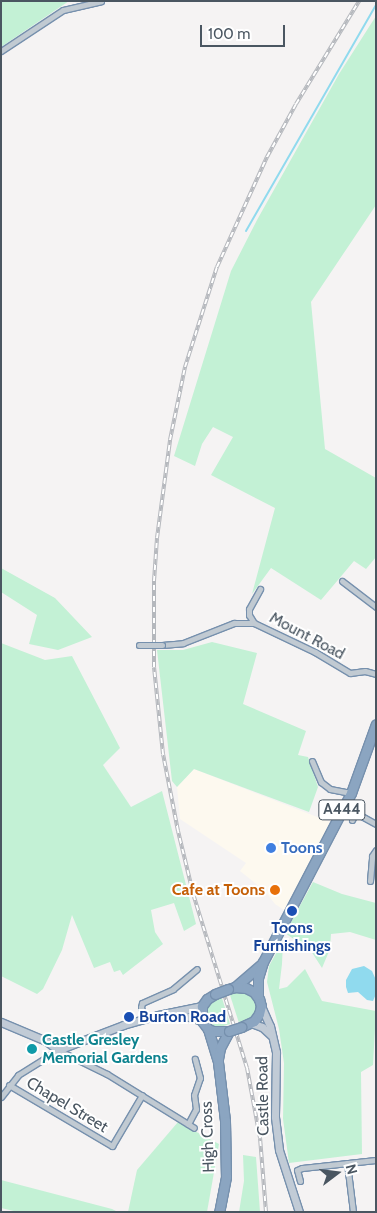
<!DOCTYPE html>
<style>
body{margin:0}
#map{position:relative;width:377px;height:1213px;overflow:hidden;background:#f5f3f3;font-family:Cabin,sans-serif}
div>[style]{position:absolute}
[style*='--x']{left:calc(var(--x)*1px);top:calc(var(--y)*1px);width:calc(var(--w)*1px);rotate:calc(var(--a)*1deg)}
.commercial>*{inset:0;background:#fdf9ef}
.green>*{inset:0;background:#c3f1d5}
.water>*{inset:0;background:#90daee}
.stream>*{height:2px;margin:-1px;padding:0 1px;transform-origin:1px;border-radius:1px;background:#90daee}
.roads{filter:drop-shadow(1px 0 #7690ad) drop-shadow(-1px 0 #7690ad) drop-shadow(0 1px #7690ad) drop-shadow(0 -1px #7690ad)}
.street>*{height:5px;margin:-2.5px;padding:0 2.5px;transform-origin:2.5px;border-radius:2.5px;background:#c1cad2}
.secondary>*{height:7px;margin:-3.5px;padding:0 3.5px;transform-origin:3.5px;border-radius:3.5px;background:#c1cbd6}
.highway>*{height:9px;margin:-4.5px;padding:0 4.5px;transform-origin:4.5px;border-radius:4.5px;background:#8ba5c1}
.rail>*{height:4px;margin-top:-2px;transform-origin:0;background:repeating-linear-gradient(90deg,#fff 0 5.5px,#b5b8bd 0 11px);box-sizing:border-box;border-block:1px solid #b5b8bd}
.bridges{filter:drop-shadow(1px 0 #7690ad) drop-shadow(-1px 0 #7690ad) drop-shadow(0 1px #7690ad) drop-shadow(0 -1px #7690ad)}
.street-bridge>*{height:5px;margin:-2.5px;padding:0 2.5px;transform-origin:2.5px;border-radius:2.5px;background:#c1cad2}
.highway-bridge>*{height:9px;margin:-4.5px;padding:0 4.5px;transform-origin:4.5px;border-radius:4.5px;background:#8ba5c1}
.dots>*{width:14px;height:14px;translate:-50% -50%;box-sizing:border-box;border:2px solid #fff;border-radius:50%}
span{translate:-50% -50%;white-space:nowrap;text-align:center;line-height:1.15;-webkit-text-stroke:4px #fff;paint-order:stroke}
.shield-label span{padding:1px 4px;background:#fff;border:1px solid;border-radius:4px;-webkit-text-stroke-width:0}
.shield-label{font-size:15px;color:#4a5661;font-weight:700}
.street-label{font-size:16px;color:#4a5661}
.shop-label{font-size:16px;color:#366cbe;font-weight:700}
.left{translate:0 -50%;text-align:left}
.food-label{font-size:16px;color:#c56008;font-weight:700}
.right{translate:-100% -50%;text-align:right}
.transit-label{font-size:16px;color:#164399;font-weight:700}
.culture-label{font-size:16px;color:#0d838f;font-weight:700}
.frame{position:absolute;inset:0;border:2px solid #4a5661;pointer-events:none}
.north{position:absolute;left:312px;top:1148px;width:50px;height:50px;-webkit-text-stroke:4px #fff;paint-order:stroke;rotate:75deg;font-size:14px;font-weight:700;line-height:20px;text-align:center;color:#4a5661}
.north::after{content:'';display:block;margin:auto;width:18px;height:22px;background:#4a5661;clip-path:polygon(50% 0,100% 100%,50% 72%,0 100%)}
.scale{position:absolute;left:200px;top:25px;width:85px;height:22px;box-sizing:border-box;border:2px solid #4a5661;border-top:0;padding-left:6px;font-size:15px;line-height:18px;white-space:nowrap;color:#4a5661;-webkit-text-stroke:4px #fff;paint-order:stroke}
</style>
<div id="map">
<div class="commercial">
<div style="clip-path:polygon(194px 769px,330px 822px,284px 910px,275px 904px,265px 891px,240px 871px,246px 863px,180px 819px,177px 787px)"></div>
</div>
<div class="green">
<div style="clip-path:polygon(1px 1px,69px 1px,1px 47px)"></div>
<div style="clip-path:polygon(376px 16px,376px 205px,311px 302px,325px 449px,376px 478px,376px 557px,366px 569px,354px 561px,321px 600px,271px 568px,252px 594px,275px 508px,211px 475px,233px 437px,213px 427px,202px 444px,195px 466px,174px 456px,231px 271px,257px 220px,339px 74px)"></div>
<div style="clip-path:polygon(1px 568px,55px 598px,92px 637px,58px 650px,29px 644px,37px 615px,1px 592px)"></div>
<div style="clip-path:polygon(212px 642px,257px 653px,243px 704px,306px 731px,298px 755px,308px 757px,318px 787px,309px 812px,194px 769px,177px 787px,172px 781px,157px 650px,183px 650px)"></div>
<div style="clip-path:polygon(1px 643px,45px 660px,72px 656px,120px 748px,103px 765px,131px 807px,162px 791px,196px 924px,184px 931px,174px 903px,151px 910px,155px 932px,163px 944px,123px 975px,120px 970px,114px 972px,110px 962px,94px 968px,72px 915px,62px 950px,43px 989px,37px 994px,1px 976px)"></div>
<div style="clip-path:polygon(313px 882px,342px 894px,376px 903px,376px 940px,350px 932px,331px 934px,330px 949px,322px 968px,311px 951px,285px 933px)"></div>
<div style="clip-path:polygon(283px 941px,282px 964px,279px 989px,287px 987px,305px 969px,322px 1001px,376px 1011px,373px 1065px,361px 1072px,362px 1154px,289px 1163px,283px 1119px,284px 1063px,279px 1029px,267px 982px,269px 966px)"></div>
<div style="clip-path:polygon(235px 990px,252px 994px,258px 1005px,254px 1017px,239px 1023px,229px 992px)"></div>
<div style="clip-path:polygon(216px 997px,217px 1000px,222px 998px,230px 1024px,217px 1028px,209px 1022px,206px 1010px,210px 1001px)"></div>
<div style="clip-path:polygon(178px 1122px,219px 1144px,207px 1212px,128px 1212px,137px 1170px)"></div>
<div style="clip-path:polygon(243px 1155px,256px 1157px,260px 1212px,239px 1212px,244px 1181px)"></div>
<div style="clip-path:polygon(1px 1180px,112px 1209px,118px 1212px,18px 1212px,1px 1208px)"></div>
</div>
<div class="water">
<div style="clip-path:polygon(364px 966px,372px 971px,376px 980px,376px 994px,373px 1001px,367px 1000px,358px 992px,348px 993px,346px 987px,346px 980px,352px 969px)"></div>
</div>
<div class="stream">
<div style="--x:246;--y:231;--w:261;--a:-60.1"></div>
</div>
<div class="roads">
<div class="street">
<div style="--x:1;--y:51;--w:74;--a:-33.5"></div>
<div style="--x:63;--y:10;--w:39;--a:-13"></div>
<div style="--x:342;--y:581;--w:43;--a:37.4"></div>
<div style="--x:254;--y:623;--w:9;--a:-122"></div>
<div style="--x:249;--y:615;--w:6;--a:-90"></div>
<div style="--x:249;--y:609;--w:23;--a:-61"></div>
<div style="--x:162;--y:645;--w:21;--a:-5"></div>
<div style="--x:183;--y:643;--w:55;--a:-21.4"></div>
<div style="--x:234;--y:623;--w:20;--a:0"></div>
<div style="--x:254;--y:623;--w:68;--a:25.4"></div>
<div style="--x:315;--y:652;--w:41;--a:31"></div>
<div style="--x:350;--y:673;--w:15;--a:-8"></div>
<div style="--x:365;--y:671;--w:11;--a:15"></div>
<div style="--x:312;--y:761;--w:23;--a:67"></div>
<div style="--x:321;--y:782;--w:11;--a:38"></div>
<div style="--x:330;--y:789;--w:21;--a:11"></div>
<div style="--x:356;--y:813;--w:23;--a:29"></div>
<div style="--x:352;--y:820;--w:17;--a:-65"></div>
<div style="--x:370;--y:881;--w:25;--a:-85"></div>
<div style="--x:372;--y:856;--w:7;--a:-56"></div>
<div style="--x:144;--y:1019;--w:12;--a:-104"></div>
<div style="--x:141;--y:1007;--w:4;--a:-76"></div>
<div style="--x:142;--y:1003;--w:34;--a:-24"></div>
<div style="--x:173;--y:989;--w:31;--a:-40"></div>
<div style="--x:9;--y:1085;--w:120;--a:30.6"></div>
<div style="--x:112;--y:1146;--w:59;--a:-59.5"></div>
<div style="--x:1;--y:1097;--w:28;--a:-52"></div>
<div style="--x:18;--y:1075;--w:47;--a:-32"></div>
<div style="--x:58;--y:1050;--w:55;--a:26.1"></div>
<div style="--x:107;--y:1074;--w:102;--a:31.8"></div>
<div style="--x:188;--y:1124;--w:17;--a:-62"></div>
<div style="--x:196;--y:1109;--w:14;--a:-98"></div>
<div style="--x:194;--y:1095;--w:18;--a:-71"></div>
<div style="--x:200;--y:1078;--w:20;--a:-105"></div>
<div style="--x:347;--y:1163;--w:49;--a:83"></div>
<div style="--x:300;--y:1181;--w:11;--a:-105"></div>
<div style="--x:297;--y:1170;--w:5;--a:-22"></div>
<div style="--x:302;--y:1168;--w:74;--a:-6.2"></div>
</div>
<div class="secondary">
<div style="--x:261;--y:1006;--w:22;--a:66"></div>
<div style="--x:270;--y:1026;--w:27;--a:77"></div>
<div style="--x:276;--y:1052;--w:65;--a:90.9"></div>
<div style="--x:275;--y:1117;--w:33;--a:83"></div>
<div style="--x:279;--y:1150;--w:65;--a:72.1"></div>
<div style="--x:179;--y:1014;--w:24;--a:17"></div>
<div style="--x:1;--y:1022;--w:49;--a:22.9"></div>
<div style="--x:46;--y:1041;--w:15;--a:37"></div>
<div style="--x:58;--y:1050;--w:70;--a:-21"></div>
<div style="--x:123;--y:1025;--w:36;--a:-16"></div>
<div style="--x:158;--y:1015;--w:45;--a:-11.6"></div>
<div style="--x:251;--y:1023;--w:12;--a:20"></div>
<div style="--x:262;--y:1027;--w:12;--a:42"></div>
</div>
<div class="highway">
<div style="--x:235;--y:987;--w:35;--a:-41"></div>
<div style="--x:228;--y:989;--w:7;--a:-16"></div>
<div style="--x:235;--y:987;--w:11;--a:5"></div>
<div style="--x:246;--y:988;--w:9;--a:27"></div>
<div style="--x:254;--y:992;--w:9;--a:54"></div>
<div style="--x:259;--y:999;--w:7;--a:74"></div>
<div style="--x:261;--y:1006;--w:8;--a:104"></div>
<div style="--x:259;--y:1014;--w:9;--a:126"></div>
<div style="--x:254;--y:1021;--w:14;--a:155"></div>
<div style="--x:215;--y:994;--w:9;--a:148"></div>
<div style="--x:207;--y:999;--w:9;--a:126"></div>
<div style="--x:202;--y:1006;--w:15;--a:90"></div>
<div style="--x:202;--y:1021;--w:10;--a:53"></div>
<div style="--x:208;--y:1029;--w:5;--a:22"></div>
<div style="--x:213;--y:1031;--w:16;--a:0"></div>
<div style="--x:258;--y:995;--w:17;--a:-90"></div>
<div style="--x:258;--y:978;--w:17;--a:-73"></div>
<div style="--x:263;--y:962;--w:191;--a:-62.5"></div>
<div style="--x:351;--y:793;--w:73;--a:-70.1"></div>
<div style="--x:208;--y:1029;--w:34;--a:73"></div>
<div style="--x:218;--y:1062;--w:59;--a:83.2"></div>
<div style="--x:225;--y:1121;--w:56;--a:89"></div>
<div style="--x:226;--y:1177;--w:36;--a:101"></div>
<div style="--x:218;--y:1059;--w:11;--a:-80"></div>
<div style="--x:220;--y:1048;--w:19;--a:-62"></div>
</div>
</div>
<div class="rail">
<div style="--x:266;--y:1212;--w:74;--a:-94.6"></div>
<div style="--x:260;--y:1138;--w:71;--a:-100.5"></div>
<div style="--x:247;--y:1068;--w:179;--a:-107.2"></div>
<div style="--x:194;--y:897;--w:68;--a:-103.6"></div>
<div style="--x:178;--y:831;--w:78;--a:-101"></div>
<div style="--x:163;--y:754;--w:87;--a:-95.9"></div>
<div style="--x:154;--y:667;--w:86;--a:-90"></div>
<div style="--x:154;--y:581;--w:43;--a:-86"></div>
<div style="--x:157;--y:538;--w:99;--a:-82.4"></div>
<div style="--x:170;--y:440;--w:75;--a:-78.4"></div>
<div style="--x:185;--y:367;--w:105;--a:-72.3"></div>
<div style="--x:217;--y:267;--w:121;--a:-65.6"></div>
<div style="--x:267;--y:157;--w:60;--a:-61.3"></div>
<div style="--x:296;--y:104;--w:121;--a:-58.5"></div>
</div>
<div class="bridges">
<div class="street-bridge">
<div style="--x:139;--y:645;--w:23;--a:0"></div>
</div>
<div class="highway-bridge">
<div style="--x:215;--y:994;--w:14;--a:-21"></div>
<div style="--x:229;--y:1031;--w:13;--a:-18"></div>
</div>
</div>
<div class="dots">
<div style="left:271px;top:848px;background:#3f7fe0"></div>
<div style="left:275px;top:890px;background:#e8710a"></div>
<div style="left:292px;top:911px;background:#1a4fb4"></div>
<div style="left:129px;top:1017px;background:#1a4fb4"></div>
<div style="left:32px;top:1049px;background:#0f9aa8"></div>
</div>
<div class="shield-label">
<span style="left:342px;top:810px">A444</span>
</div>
<div class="street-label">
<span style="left:307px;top:636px;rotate:28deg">Mount Road</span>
<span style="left:263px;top:1096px;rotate:-91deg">Castle Road</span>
<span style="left:67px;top:1105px;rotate:31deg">Chapel Street</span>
<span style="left:208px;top:1137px;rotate:-92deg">High Cross</span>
</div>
<div class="shop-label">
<span class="left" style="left:281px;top:848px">Toons</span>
</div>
<div class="food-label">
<span class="right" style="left:265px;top:890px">Cafe at Toons</span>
</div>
<div class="transit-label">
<span style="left:292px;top:937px">Toons<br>Furnishings</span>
<span class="left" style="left:139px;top:1017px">Burton Road</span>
</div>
<div class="culture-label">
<span class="left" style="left:42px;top:1049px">Castle Gresley<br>Memorial Gardens</span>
</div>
<div class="frame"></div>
<div class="north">N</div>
<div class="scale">100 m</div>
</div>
